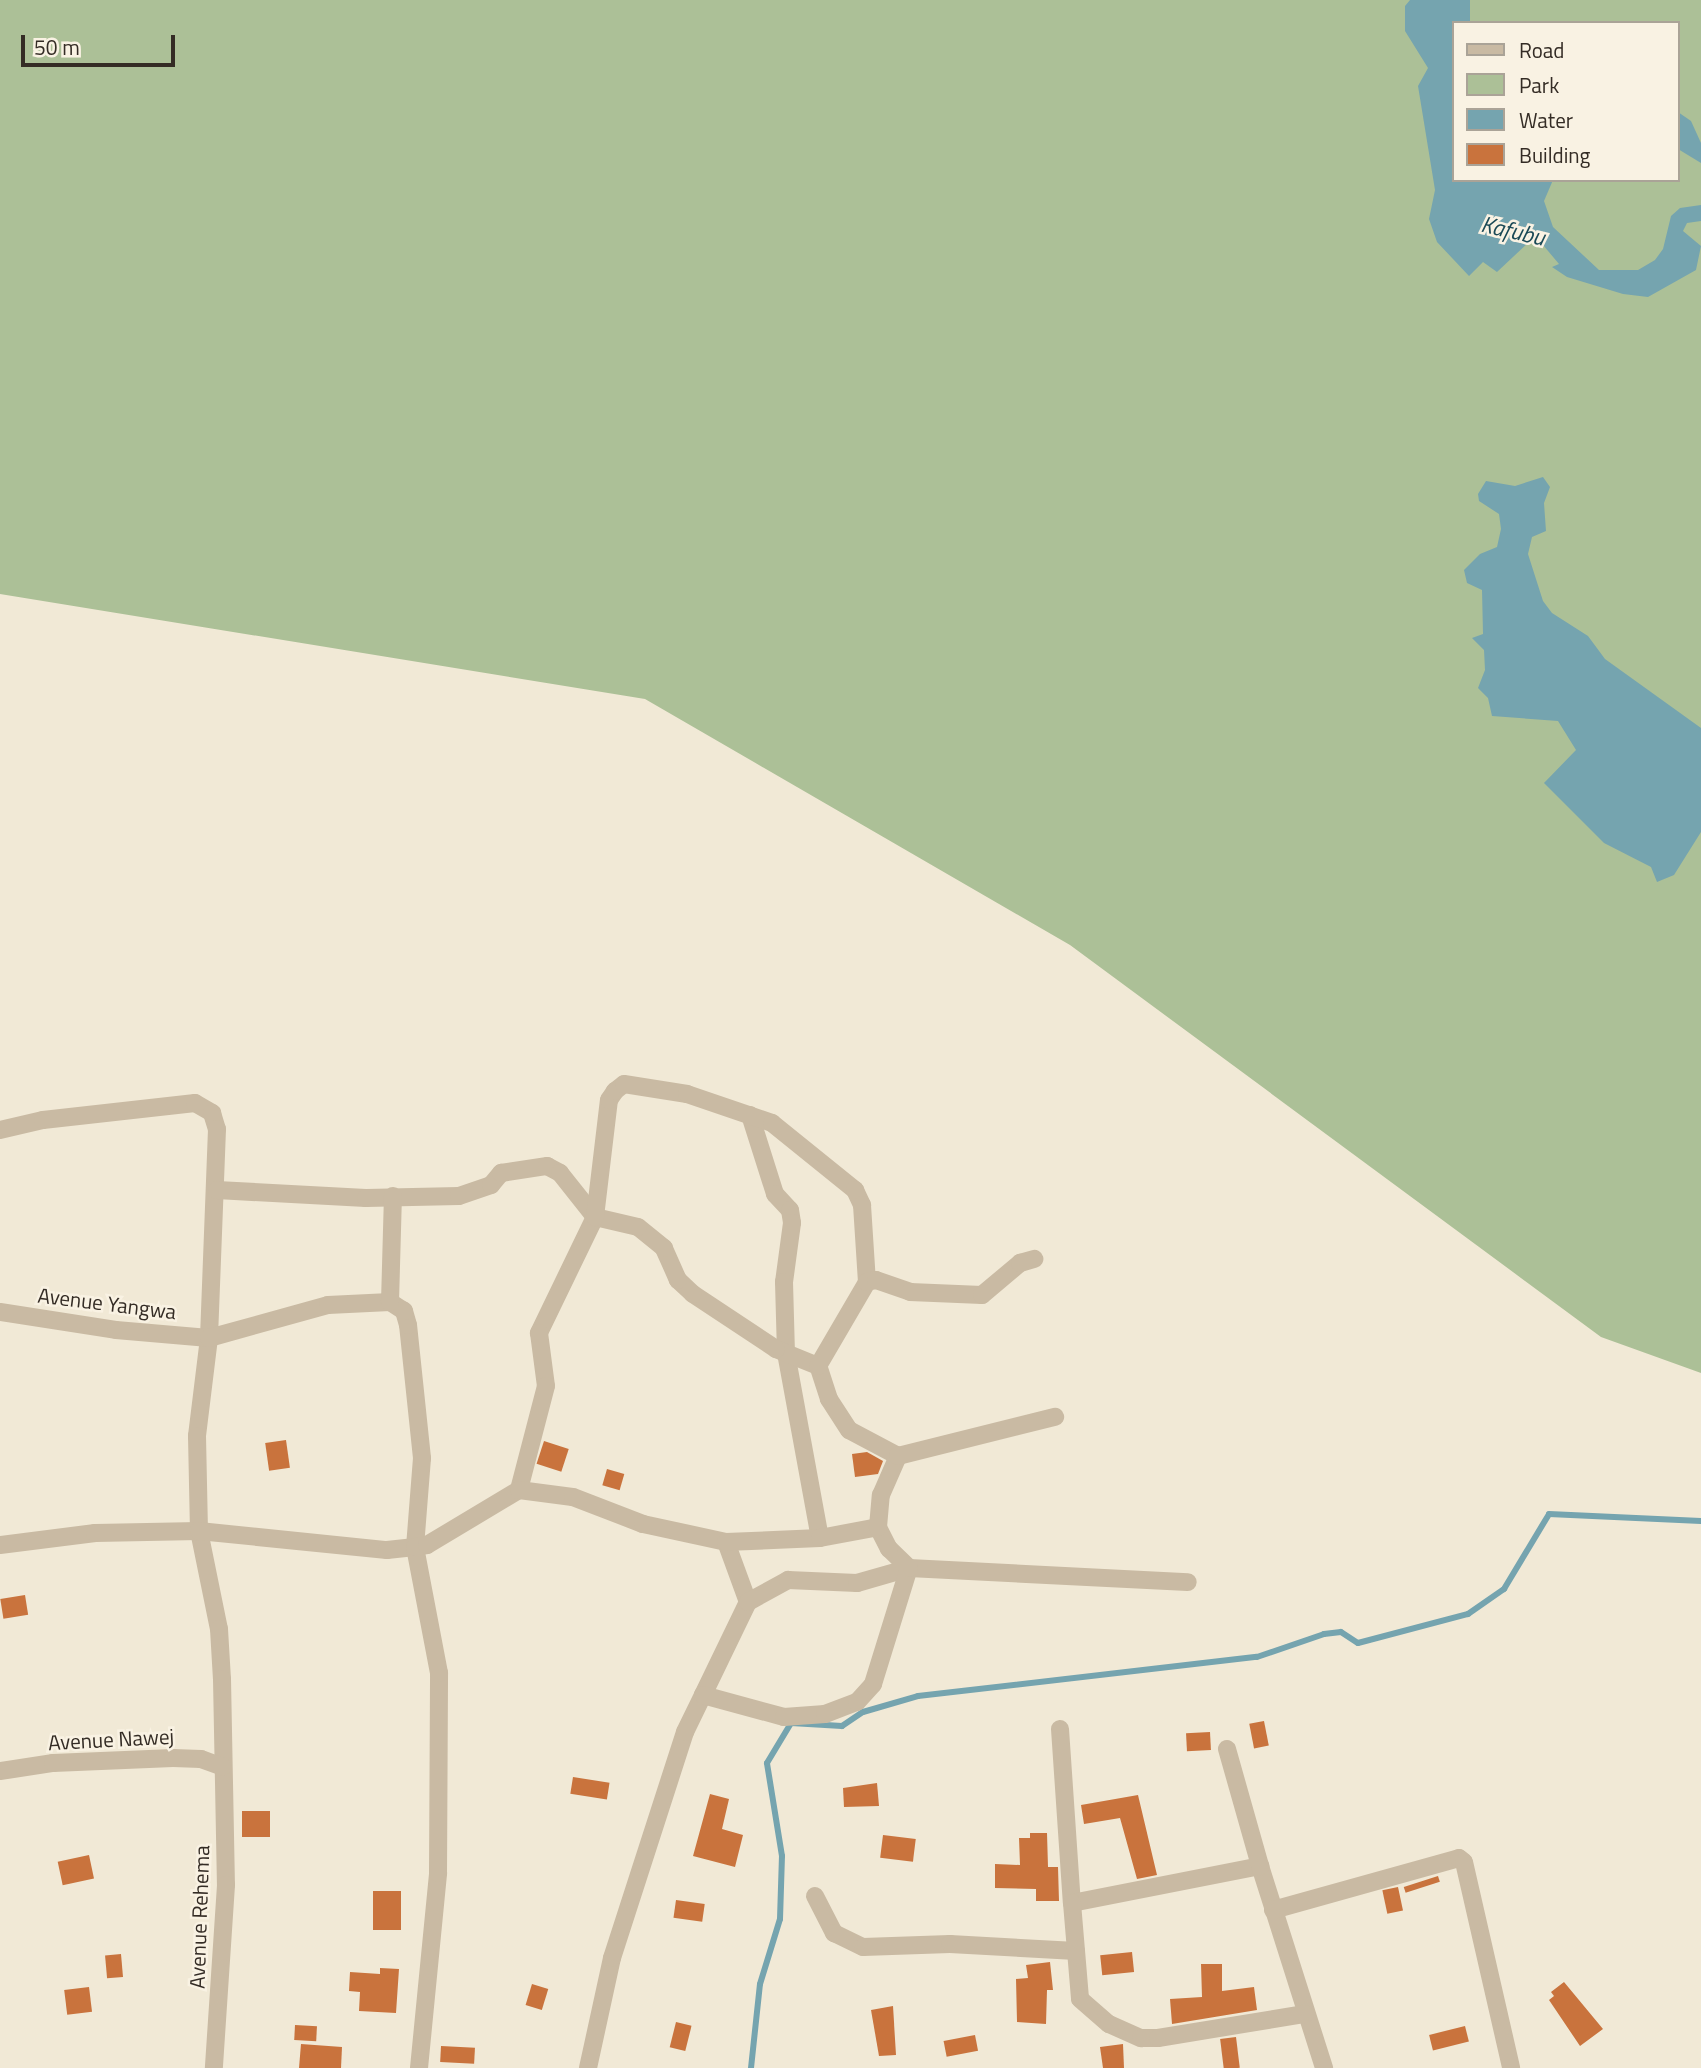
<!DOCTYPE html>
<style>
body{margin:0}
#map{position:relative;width:1701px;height:2068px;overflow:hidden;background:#f1e9d6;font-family:"Titillium Web",sans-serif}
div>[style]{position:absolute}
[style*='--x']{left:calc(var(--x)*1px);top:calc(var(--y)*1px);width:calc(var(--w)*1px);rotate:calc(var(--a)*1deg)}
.green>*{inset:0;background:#acc097}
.water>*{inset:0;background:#75a4af}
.stream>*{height:6px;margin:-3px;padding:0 3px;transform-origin:3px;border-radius:3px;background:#75a4af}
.building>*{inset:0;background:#c9733d;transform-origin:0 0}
.minor>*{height:18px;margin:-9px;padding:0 9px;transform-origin:9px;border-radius:9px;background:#c9baa3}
span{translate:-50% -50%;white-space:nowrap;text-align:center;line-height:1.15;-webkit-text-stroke:5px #f9f2e3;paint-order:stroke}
.street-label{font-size:21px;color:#342c25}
.water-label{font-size:23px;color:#1a4956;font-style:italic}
.legend{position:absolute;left:1452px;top:21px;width:228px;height:161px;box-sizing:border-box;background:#f9f2e3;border:2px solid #aaa397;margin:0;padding:9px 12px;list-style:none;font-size:21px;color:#342c25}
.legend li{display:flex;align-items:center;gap:14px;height:35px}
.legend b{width:35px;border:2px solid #aaa397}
.scale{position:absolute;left:21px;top:35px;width:154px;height:32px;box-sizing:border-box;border:4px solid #342c25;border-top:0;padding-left:9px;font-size:21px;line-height:24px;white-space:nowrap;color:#342c25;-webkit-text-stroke:5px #f9f2e3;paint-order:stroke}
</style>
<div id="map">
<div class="green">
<div style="clip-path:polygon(evenodd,0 0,1701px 0,1701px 1373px,1601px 1337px,1070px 945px,645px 699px,0 594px,0 0,1454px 23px,1678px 23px,1678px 180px,1454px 180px,1454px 23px)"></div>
</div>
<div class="water">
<div style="clip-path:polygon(1410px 0,1470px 0,1470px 23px,1454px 23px,1454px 180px,1553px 180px,1544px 201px,1553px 227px,1599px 270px,1638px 270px,1655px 260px,1663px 249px,1671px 216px,1680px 208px,1701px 205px,1701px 221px,1687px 223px,1683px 231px,1701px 246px,1696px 270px,1648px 297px,1623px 294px,1567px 277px,1552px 267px,1559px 264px,1543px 245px,1530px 241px,1497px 272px,1483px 262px,1469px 276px,1437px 242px,1429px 219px,1435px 190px,1418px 86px,1428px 68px,1405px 31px,1405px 6px)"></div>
<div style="clip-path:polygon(1678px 112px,1691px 121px,1701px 143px,1701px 163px,1678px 149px)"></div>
<div style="clip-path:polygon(1543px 477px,1550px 487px,1544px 503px,1546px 531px,1532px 537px,1528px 554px,1543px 601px,1552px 613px,1588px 636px,1605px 659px,1701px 728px,1701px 832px,1674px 875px,1657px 882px,1651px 867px,1604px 843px,1544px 783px,1576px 750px,1558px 721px,1492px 716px,1488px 698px,1478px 688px,1485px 670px,1484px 650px,1472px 638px,1483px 634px,1482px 590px,1467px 583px,1464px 570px,1480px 554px,1497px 547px,1501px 529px,1499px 514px,1479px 501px,1478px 494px,1486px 481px,1515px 486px)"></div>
</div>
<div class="stream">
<div style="--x:751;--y:2068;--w:84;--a:-83.9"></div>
<div style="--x:760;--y:1984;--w:68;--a:-72.9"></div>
<div style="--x:780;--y:1919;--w:63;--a:-88.2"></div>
<div style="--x:782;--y:1856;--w:94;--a:-99.2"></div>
<div style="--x:767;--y:1763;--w:47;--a:-59"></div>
<div style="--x:791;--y:1723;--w:51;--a:3.4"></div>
<div style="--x:842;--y:1726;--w:25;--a:-34"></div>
<div style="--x:863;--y:1712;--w:57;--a:-16.2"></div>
<div style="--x:918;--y:1696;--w:341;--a:-6.6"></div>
<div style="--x:1257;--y:1657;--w:71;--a:-18.9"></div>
<div style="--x:1324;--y:1634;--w:17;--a:-7"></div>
<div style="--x:1341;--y:1632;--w:20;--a:33"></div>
<div style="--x:1358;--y:1643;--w:114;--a:-14.8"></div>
<div style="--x:1468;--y:1614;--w:44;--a:-34.8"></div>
<div style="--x:1504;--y:1589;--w:87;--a:-59"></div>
<div style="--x:1549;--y:1514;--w:152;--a:2.6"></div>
</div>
<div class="building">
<div style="left:286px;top:1440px;width:28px;height:21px;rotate:82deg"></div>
<div style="left:544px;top:1441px;width:26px;height:24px;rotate:18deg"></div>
<div style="clip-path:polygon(867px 1452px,883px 1461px,878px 1474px,855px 1477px,852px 1454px)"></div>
<div style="left:607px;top:1469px;width:18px;height:17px;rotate:16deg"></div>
<div style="left:25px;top:1595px;width:20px;height:25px;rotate:81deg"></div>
<div style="left:1264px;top:1721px;width:25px;height:15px;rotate:79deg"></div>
<div style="left:1210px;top:1732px;width:18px;height:24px;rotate:87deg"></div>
<div style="left:573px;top:1777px;width:37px;height:17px;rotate:9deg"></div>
<div style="clip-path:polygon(877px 1783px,879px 1806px,844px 1807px,843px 1788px)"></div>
<div style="clip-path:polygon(710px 1794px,729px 1799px,722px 1829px,743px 1835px,735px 1867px,693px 1856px)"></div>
<div style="clip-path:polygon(1138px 1795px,1157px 1875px,1137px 1879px,1120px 1818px,1084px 1824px,1081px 1805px)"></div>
<div style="left:242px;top:1811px;width:28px;height:26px"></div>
<div style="clip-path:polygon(1030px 1833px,1047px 1833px,1048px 1867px,1058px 1867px,1059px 1901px,1036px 1901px,1036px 1889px,995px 1888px,995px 1864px,1020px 1865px,1019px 1838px,1030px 1838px)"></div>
<div style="left:883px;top:1835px;width:33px;height:23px;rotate:7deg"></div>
<div style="left:89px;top:1855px;width:24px;height:32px;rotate:78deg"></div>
<div style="left:1438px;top:1876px;width:6px;height:36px;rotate:72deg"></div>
<div style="left:1398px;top:1887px;width:24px;height:16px;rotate:78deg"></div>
<div style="left:373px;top:1891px;width:28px;height:39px"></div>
<div style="left:676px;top:1900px;width:29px;height:18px;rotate:8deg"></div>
<div style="left:1132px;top:1952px;width:20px;height:32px;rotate:84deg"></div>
<div style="left:121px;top:1954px;width:23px;height:16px;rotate:85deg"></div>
<div style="clip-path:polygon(1050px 1962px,1053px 1990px,1047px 1990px,1046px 2024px,1017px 2022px,1016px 1979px,1028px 1978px,1026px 1965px)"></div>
<div style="clip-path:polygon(1201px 1964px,1222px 1964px,1222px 1991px,1254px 1987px,1257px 2010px,1172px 2024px,1170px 1999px,1202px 1997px)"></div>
<div style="clip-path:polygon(380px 1968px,399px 1969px,396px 2013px,359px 2011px,360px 1992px,349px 1991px,350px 1972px,380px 1974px)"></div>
<div style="clip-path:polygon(1564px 1982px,1603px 2029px,1580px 2046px,1549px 2000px,1554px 1996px,1551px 1992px)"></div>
<div style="left:532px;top:1984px;width:17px;height:22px;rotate:17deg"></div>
<div style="left:89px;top:1987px;width:25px;height:25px;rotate:83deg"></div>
<div style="clip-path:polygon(893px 2006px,896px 2055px,879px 2056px,871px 2010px)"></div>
<div style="left:676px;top:2022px;width:16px;height:26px;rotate:14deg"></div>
<div style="left:295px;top:2025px;width:22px;height:15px;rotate:3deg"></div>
<div style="left:1465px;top:2026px;width:16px;height:37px;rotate:76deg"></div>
<div style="left:975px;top:2035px;width:16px;height:32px;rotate:79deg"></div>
<div style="left:1236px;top:2037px;width:31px;height:16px;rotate:83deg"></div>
<div style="clip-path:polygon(301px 2044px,342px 2047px,341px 2068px,299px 2068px)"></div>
<div style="clip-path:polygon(1123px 2044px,1124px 2068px,1103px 2068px,1100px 2047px)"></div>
<div style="left:441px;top:2046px;width:34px;height:16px;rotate:3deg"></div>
</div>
<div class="minor">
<div style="--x:750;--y:1115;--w:83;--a:72.4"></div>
<div style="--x:775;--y:1194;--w:22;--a:47"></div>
<div style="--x:790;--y:1210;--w:13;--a:81"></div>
<div style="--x:792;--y:1223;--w:60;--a:97.7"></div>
<div style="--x:784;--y:1282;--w:71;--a:88.4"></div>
<div style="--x:786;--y:1353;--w:188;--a:79.6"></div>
<div style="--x:0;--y:1130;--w:44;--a:-13.1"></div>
<div style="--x:43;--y:1120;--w:153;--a:-6.4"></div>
<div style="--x:195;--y:1103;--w:20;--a:30"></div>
<div style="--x:212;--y:1113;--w:17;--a:73"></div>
<div style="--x:217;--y:1129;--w:209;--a:92.2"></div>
<div style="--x:209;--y:1338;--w:99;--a:97"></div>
<div style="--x:197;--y:1436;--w:95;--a:88.8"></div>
<div style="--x:199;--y:1531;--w:100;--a:78.5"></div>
<div style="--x:219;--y:1629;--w:50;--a:86.6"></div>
<div style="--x:222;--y:1679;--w:206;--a:88.9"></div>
<div style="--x:226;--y:1885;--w:183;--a:93.8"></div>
<div style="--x:217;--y:1190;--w:149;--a:3.1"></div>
<div style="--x:366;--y:1198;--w:93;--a:-1.2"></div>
<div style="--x:459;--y:1196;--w:34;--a:-19"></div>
<div style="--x:491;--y:1185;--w:16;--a:-50"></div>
<div style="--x:501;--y:1173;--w:47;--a:-8.7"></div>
<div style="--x:547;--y:1166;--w:15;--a:28"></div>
<div style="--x:560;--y:1173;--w:56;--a:51.5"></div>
<div style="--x:595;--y:1217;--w:129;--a:115.8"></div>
<div style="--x:539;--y:1333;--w:53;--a:82.5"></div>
<div style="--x:546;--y:1386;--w:107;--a:104.6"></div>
<div style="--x:0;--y:1312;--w:117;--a:8.8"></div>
<div style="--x:116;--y:1330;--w:93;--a:4.9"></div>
<div style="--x:209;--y:1338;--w:123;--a:-15.5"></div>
<div style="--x:328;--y:1305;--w:62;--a:-2.8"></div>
<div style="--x:818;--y:1366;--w:45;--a:-158"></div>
<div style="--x:776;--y:1349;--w:100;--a:-146.5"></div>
<div style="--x:693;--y:1294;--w:21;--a:-137"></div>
<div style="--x:678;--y:1280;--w:35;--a:-114"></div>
<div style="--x:664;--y:1248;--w:33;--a:-141"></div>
<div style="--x:638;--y:1227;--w:44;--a:-166.9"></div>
<div style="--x:595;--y:1217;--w:118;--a:-83.2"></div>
<div style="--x:609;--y:1100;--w:11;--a:-56"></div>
<div style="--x:615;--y:1091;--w:11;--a:-38"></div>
<div style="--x:624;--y:1084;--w:64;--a:9"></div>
<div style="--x:687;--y:1094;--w:90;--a:18.8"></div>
<div style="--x:772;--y:1123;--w:107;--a:38.9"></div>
<div style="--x:855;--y:1190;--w:17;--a:65"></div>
<div style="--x:862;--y:1205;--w:77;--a:86.3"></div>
<div style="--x:898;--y:1456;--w:55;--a:-152"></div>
<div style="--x:849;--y:1430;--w:37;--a:-123"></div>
<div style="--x:829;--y:1399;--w:35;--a:-108"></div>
<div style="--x:818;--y:1366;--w:97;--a:-59.7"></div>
<div style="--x:867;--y:1282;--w:9;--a:-13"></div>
<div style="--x:876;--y:1280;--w:36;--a:19"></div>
<div style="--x:910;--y:1292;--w:72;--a:2.4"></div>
<div style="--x:982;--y:1295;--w:50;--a:-40.1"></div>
<div style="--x:1020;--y:1263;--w:15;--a:-16"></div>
<div style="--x:726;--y:1542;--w:64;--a:69.9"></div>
<div style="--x:0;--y:1545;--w:96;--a:-7.2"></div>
<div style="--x:95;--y:1533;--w:104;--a:-1.1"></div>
<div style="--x:199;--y:1531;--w:189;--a:5.8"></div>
<div style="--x:387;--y:1550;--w:28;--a:-6"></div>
<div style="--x:415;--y:1547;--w:89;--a:-85.5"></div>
<div style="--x:422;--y:1458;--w:134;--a:-96"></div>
<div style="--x:408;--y:1325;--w:15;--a:-106"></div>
<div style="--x:404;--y:1311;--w:17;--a:-147"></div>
<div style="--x:390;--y:1302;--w:106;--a:-88.4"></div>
<div style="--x:703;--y:1695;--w:103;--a:-64.2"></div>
<div style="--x:748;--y:1602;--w:46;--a:-28.8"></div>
<div style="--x:788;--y:1580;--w:69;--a:2.5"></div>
<div style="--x:857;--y:1583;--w:54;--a:-16.1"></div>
<div style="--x:909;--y:1568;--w:279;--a:2.9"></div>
<div style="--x:1060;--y:1729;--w:174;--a:86.1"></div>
<div style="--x:1072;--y:1903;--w:192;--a:-11.1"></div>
<div style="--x:1260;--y:1866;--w:212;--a:72.4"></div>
<div style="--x:1227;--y:1749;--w:122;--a:74.2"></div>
<div style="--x:0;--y:1771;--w:54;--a:-8.6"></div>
<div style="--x:53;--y:1763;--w:120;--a:-2.4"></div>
<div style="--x:173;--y:1758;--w:28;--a:2"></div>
<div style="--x:201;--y:1759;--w:23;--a:20"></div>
<div style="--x:815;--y:1896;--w:42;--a:62.8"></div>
<div style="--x:834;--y:1933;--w:32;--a:26"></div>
<div style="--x:863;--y:1947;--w:87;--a:-2"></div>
<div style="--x:950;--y:1944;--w:126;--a:3.2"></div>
<div style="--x:1072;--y:1903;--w:96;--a:85.2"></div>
<div style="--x:1080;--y:1999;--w:38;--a:41"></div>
<div style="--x:1109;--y:2024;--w:35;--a:24"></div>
<div style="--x:1141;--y:2038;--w:17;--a:0"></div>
<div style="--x:1158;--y:2038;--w:149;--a:-9.3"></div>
<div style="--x:1273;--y:1910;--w:193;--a:-15.6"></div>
<div style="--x:1459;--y:1858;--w:6;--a:39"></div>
<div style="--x:1464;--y:1862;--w:211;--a:77.1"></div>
<div style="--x:419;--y:2068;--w:196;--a:-84.4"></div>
<div style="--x:438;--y:1873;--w:200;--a:-89.7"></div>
<div style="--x:439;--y:1673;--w:128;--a:-100.8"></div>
<div style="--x:415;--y:1547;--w:12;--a:-9"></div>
<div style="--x:427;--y:1545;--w:107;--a:-30.9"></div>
<div style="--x:519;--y:1490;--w:54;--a:7.4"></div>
<div style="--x:573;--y:1497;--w:75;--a:21.1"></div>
<div style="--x:643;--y:1524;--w:85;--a:12.2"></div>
<div style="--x:726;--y:1542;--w:94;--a:-2.4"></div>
<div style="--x:820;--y:1538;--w:59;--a:-10.7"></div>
<div style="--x:588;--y:2068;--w:113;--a:-77.7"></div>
<div style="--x:612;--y:1958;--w:237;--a:-72.1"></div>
<div style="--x:685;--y:1732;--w:41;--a:-64.1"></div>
<div style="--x:703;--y:1695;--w:84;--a:15.2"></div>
<div style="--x:784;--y:1717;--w:41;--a:-4.2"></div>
<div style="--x:825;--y:1714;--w:34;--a:-21"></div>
<div style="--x:857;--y:1702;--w:24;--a:-48"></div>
<div style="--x:873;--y:1684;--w:121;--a:-72.8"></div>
<div style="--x:909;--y:1568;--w:28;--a:-136"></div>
<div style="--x:889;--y:1549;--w:25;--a:-117"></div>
<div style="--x:878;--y:1527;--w:32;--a:-85"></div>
<div style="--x:881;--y:1495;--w:43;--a:-66.4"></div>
<div style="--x:898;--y:1456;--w:162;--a:-14"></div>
</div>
<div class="street-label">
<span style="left:107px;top:1303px;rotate:7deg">Avenue Yangwa</span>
<span style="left:111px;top:1739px;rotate:-3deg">Avenue Nawej</span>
<span style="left:199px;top:1917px;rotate:-88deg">Avenue Rehema</span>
</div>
<div class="water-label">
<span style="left:1513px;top:231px;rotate:13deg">Kafubu</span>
</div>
<ul class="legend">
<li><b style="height:9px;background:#c9baa3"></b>Road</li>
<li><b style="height:19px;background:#acc097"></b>Park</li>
<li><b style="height:19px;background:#75a4af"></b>Water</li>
<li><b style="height:19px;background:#c9733d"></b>Building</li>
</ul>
<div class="scale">50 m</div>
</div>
